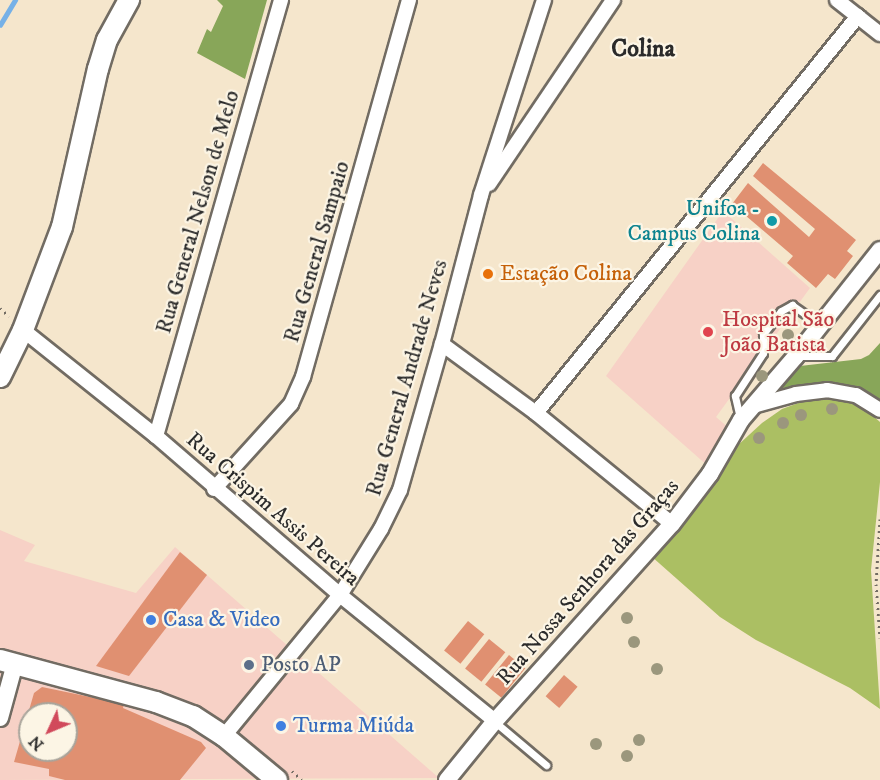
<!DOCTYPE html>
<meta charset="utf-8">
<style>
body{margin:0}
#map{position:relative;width:880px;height:780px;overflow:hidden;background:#f5e6cc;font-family:"IM FELL DW Pica",serif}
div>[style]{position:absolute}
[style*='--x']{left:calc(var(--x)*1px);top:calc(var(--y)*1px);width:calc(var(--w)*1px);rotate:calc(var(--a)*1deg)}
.built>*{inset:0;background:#f7d1c6}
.green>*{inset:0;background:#abbf63}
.forest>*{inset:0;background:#88a659}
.stream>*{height:4.5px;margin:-2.25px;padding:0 2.25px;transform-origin:2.25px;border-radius:2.25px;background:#76b1e7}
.building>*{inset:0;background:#e09071;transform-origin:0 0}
.path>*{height:3px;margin-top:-1.5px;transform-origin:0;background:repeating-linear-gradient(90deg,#726c63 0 1.5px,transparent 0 6px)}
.roads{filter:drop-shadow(2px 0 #726c63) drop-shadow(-2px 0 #726c63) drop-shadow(0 2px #726c63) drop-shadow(0 -2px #726c63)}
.service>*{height:7px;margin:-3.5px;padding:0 3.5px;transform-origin:3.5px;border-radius:3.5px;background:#fff}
.minor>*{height:14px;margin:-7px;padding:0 7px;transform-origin:7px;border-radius:7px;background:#fff}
.tertiary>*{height:16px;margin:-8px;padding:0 8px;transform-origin:8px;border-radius:8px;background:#fff}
.secondary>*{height:20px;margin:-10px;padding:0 10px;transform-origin:10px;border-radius:10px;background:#fff}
.trees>*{width:12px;height:12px;margin:-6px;border-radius:50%;background:#9b977d}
.dots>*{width:16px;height:16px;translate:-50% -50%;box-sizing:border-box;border:3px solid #fcf5e5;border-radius:50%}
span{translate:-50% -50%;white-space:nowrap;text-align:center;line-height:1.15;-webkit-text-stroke:4.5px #fcf5e5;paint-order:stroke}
.culture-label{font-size:22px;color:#0d838f}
.right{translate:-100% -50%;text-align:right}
.street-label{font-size:22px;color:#2b2b2b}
.food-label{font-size:22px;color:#c56008}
.left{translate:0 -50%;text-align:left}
.health-label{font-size:22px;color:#be3a42}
.shop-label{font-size:22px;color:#366cbe}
.service-label{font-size:22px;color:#4e5e75}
.neighbourhood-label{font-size:24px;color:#2b2b2b;font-weight:700}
.north{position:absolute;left:18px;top:702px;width:60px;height:60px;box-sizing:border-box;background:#fcf5e5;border:2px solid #a8a49b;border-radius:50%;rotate:226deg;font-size:16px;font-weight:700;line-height:24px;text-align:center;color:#2b2b2b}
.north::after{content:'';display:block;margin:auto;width:21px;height:27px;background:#d1495b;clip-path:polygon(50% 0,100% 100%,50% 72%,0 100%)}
</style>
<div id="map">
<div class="built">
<div style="clip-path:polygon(723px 211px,810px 288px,716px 417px,730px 429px,712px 449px,718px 455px,709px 467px,606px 376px)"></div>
<div style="clip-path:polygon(evenodd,0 530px,35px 545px,24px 561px,136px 593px,175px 547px,439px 778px,0 780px,0 530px,30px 714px,66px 714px,66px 750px,30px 750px,30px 714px)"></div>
</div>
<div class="green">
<div style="clip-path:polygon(841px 399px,864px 408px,880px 422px,880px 482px,871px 570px,880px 709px,850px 688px,756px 640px,720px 617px,651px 556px,737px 446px,762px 423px,782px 409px,804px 401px)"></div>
</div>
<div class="forest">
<div style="clip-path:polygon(217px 0,267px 0,245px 79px,197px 53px,207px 29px,211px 32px,223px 6px)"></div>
<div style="clip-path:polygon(880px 343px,880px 404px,855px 389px,839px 385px,826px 384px,773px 395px,800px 366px,861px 359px,869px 355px)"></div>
</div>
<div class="stream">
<div style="--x:0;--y:25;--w:29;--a:-59"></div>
</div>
<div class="building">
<div style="clip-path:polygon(763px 163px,856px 240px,847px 251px,853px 256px,835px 279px,828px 274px,816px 288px,787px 263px,793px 256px,732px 204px,748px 183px,809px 237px,815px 229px,753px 176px)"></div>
<div style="clip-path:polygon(180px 552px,207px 575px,129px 676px,96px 666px)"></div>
<div style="left:468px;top:621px;width:21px;height:38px;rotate:39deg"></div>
<div style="left:489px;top:639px;width:21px;height:38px;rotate:39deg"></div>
<div style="left:509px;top:655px;width:21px;height:38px;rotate:39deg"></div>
<div style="left:564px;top:675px;width:18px;height:28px;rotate:41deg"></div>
<div style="clip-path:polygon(evenodd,42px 687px,124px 704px,123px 708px,201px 742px,206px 748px,180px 780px,65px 780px,49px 776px,49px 769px,14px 762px,34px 693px,42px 687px,30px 714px,66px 714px,66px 750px,30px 750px,30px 714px)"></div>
</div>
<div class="path">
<div style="--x:0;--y:308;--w:12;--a:42"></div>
<div style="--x:880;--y:519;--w:65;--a:93.5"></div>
<div style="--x:876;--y:584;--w:54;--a:85.8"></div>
<div style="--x:292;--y:771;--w:13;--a:42"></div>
</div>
<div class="roads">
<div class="service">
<div style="--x:799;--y:356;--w:33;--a:0"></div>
<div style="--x:832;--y:356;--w:78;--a:-51.8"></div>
<div style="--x:740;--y:418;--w:23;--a:-103"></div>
<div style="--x:735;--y:396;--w:51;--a:-56.9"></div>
<div style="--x:763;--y:353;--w:19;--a:-90"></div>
<div style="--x:763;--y:334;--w:29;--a:-52"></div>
<div style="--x:781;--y:311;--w:13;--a:-29"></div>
<div style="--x:792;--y:305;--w:35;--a:35"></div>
<div style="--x:495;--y:722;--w:67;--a:40.1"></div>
</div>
<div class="minor">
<div style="--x:837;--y:0;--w:55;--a:38.3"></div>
<div style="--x:489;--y:184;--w:222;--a:-56"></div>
<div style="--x:23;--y:330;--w:170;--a:38.6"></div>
<div style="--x:156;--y:436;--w:243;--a:40.8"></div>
<div style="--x:340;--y:595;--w:200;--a:39.1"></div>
<div style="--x:442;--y:344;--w:117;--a:36.3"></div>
<div style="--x:536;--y:413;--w:176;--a:39.2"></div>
<div style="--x:753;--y:406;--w:45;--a:-15.6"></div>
<div style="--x:796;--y:394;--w:31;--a:-7"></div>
<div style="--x:827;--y:390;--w:29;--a:10"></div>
<div style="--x:856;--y:395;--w:28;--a:32"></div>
<div style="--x:536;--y:413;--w:511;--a:-50.96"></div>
<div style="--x:156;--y:436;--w:454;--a:-74"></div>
<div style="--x:214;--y:489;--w:115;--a:-47.8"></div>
<div style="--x:291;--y:404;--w:30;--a:-66"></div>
<div style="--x:303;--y:377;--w:392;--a:-74.3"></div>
<div style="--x:224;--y:736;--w:183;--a:-50.6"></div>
<div style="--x:340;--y:595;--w:78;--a:-58.2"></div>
<div style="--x:381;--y:529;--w:43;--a:-64"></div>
<div style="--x:400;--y:490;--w:152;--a:-74"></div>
<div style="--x:442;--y:344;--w:154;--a:-75.3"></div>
<div style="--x:481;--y:195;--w:205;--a:-72.1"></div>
</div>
<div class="tertiary">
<div style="--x:0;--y:718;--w:57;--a:-74.7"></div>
<div style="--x:447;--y:780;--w:76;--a:-50.9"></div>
<div style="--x:495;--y:721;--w:265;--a:-48.1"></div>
<div style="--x:672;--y:524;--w:63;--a:-52.8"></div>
<div style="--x:710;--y:474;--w:62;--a:-60.1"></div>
<div style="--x:741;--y:420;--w:84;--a:-49.3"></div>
<div style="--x:796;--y:356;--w:135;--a:-51.6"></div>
</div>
<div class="secondary">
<div style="--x:0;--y:377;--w:52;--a:-63.9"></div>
<div style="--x:23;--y:330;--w:110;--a:-69.3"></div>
<div style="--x:62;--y:227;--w:162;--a:-77.2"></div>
<div style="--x:98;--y:69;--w:30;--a:-73"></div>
<div style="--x:107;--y:40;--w:46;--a:-61.2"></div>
<div style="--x:0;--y:660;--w:162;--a:15.1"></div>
<div style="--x:156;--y:702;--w:40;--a:21"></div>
<div style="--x:193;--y:716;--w:37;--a:33"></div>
<div style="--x:224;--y:736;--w:69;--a:39.7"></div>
</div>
</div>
<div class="trees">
<div style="left:788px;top:335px"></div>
<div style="left:762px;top:376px"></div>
<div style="left:832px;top:409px"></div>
<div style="left:801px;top:415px"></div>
<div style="left:783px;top:423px"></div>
<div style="left:759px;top:438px"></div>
<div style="left:627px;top:618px"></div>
<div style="left:634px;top:642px"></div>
<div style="left:657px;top:669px"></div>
<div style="left:639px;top:740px"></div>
<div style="left:596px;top:744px"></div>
<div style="left:627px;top:756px"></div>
</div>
<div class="dots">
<div style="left:772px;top:221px;background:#0f9aa8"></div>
<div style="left:488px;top:274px;background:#e8710a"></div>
<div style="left:708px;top:332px;background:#e0444e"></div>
<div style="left:151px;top:620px;background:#3f7fe0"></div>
<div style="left:249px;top:665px;background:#5c6f8a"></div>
<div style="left:281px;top:726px;background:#3f7fe0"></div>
</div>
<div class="culture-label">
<span class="right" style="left:760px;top:221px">Unifoa -<br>Campus Colina</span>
</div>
<div class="street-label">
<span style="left:198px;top:212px;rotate:-74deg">Rua General Nelson de Melo</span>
<span style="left:317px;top:252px;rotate:-74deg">Rua General Sampaio</span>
<span style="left:407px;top:378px;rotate:-74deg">Rua General Andrade Neves</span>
<span style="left:273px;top:509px;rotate:41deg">Rua Crispim Assis Pereira</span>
<span style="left:588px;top:582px;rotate:-49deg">Rua Nossa Senhora das Graças</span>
</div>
<div class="food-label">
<span class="left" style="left:500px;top:274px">Estação Colina</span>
</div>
<div class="health-label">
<span class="left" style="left:722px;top:332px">Hospital São<br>João Batista</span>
</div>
<div class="shop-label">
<span class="left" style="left:163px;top:620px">Casa &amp; Video</span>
<span class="left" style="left:293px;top:726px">Turma Miúda</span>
</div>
<div class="service-label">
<span class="left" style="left:261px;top:665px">Posto AP</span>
</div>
<div class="neighbourhood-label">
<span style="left:643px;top:50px">Colina</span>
</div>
<div class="north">N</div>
</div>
